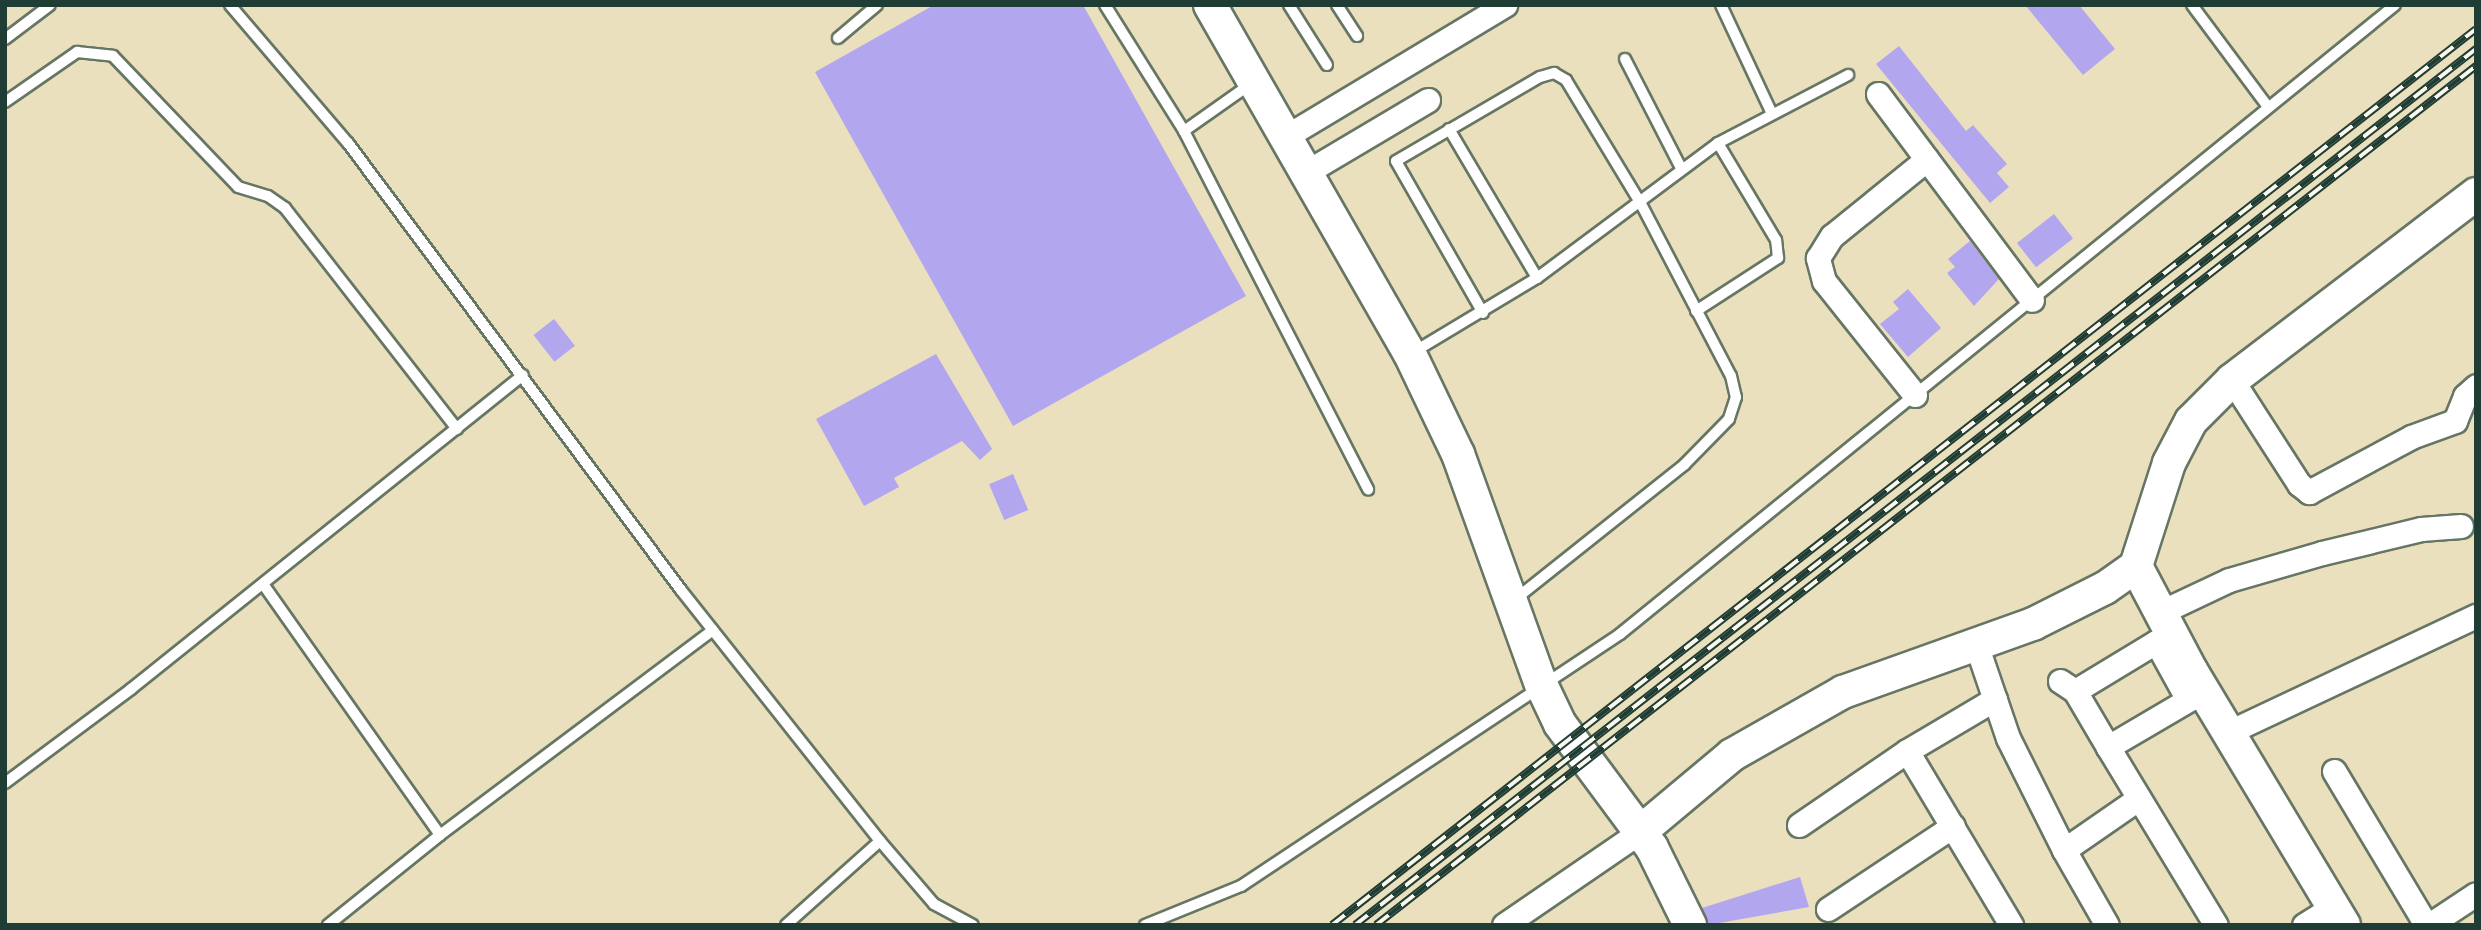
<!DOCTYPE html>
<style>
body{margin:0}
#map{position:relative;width:2481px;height:930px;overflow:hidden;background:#ebe0bd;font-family:"Balsamiq Sans",sans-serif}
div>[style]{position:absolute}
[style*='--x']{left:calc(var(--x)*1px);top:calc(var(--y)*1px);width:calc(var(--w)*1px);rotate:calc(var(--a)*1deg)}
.building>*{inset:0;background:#b2a6ef;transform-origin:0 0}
.roads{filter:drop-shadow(2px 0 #667664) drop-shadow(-2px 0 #667664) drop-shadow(0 2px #667664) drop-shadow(0 -2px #667664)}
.lane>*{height:10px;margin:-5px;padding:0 5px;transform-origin:5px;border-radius:5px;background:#fff}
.street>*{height:23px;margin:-11.5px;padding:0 11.5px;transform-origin:11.5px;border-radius:11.5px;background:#fff}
.secondary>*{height:32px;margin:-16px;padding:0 16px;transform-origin:16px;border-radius:16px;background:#fff}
.rail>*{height:8px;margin-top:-4px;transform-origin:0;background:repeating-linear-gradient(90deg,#fbf7ec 0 16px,#1f3d34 0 32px);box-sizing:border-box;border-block:2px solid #1f3d34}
span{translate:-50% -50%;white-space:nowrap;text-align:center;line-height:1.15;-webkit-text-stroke:5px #fbf7ec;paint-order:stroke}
.frame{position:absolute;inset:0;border:7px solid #1f3d34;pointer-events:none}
</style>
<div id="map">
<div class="building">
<div style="clip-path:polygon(934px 5px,1083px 5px,1246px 296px,1013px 426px,815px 72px)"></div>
<div style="clip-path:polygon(2025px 5px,2079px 5px,2115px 49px,2083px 75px)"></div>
<div style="clip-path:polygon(1899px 46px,1966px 131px,1973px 125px,2007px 164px,1997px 173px,2009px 187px,1990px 203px,1876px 64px)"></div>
<div style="left:2054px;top:214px;width:31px;height:47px;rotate:52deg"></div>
<div style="clip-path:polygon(1970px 241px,1999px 279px,1974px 306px,1947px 273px,1955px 267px,1948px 259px)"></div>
<div style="clip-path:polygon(1908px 289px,1941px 328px,1908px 357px,1880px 324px,1899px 309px,1893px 302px)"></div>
<div style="left:554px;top:319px;width:34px;height:26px;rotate:52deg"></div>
<div style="clip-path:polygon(936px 354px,992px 449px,980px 460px,962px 441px,894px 478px,899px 487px,864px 506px,816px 419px)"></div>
<div style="left:1013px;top:474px;width:39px;height:26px;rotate:67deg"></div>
<div style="clip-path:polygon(1800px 877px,1809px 907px,1708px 925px,1702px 908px)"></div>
</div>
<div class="roads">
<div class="lane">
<div style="--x:230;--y:5;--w:182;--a:49.5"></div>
<div style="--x:348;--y:143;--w:557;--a:53.32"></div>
<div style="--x:681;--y:590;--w:320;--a:51.6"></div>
<div style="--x:880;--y:841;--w:83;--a:49.4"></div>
<div style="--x:934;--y:904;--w:44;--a:28.3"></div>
<div style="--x:1105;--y:5;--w:149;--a:57.9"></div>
<div style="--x:1184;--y:131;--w:403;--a:62.8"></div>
<div style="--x:1289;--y:5;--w:71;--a:57.7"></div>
<div style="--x:1337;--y:5;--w:37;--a:57"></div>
<div style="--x:1721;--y:5;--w:120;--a:64.9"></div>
<div style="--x:2192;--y:5;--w:127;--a:53.3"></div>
<div style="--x:838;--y:38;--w:51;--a:-40.2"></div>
<div style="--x:5;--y:39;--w:56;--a:-37.1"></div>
<div style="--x:1625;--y:59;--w:123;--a:62.8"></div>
<div style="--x:5;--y:102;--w:88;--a:-34.8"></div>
<div style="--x:77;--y:52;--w:36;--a:6"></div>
<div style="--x:113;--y:56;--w:181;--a:46.3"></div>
<div style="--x:238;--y:187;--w:31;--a:17"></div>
<div style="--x:268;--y:196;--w:21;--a:35"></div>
<div style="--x:285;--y:208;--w:280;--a:52.1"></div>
<div style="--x:1449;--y:129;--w:173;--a:59.4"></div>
<div style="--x:1184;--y:131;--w:83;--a:-35.2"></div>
<div style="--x:1696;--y:311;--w:98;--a:-32.9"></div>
<div style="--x:1778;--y:258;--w:18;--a:-96"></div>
<div style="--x:1776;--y:240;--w:113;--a:-120.9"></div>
<div style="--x:1483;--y:313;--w:175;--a:-119.8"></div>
<div style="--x:1396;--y:161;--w:167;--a:-30.3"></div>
<div style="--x:1540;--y:77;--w:15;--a:-16"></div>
<div style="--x:1554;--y:73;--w:14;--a:30"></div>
<div style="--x:1566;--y:80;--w:143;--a:58.8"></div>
<div style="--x:1640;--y:202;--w:196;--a:62.4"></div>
<div style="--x:1731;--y:376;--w:22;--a:77"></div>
<div style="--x:1736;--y:397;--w:23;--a:108"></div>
<div style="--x:1729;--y:419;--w:64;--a:134.4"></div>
<div style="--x:1684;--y:465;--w:217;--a:141.5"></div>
<div style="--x:1412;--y:353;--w:146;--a:-31"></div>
<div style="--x:1537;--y:278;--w:226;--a:-36.7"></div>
<div style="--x:1718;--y:143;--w:147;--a:-27.6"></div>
<div style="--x:263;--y:584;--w:307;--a:54.8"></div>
<div style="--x:440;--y:835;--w:144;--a:141.2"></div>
<div style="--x:5;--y:783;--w:157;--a:-36.7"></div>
<div style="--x:131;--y:689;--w:502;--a:-38.7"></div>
<div style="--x:440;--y:835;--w:341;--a:-36.9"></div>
<div style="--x:786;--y:925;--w:126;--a:-41.8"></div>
<div style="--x:1145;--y:925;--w:104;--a:-22.1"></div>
<div style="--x:1241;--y:886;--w:455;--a:-33.6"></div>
<div style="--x:1620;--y:634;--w:998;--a:-39.06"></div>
</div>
<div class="street">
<div style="--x:1878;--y:94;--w:257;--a:53.2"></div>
<div style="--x:1285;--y:137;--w:257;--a:-31"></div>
<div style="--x:1305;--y:173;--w:143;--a:-30.7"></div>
<div style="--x:2232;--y:380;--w:124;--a:57.2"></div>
<div style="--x:2299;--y:484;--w:13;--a:39"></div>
<div style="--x:2309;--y:492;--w:116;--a:-28.3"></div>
<div style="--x:2411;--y:437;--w:47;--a:-20"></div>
<div style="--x:2455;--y:421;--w:27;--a:-68"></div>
<div style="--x:2465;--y:396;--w:15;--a:-42"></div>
<div style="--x:1915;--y:395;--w:146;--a:-128.6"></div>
<div style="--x:1824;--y:281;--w:24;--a:-105"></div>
<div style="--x:1818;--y:258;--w:26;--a:-58"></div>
<div style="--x:1832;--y:236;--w:122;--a:-39"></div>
<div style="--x:2159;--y:613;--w:77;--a:-25.2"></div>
<div style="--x:2229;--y:580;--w:97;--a:-16.2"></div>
<div style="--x:2322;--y:553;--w:102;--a:-13.6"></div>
<div style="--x:2421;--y:529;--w:40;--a:-4.3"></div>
<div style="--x:1976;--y:644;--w:99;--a:71.2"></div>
<div style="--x:2008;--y:738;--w:125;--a:63.4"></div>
<div style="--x:2064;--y:850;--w:91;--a:-34.7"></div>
<div style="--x:2060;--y:681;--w:18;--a:34"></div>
<div style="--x:2075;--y:691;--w:65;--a:59.5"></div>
<div style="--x:2075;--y:691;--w:95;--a:-31.2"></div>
<div style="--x:2156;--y:642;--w:66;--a:61.1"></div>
<div style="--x:2188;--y:700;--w:93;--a:149.6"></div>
<div style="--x:2108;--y:747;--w:208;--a:58.8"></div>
<div style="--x:2227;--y:733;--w:275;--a:-25.2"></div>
<div style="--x:1907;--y:751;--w:203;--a:59.1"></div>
<div style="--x:2334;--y:771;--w:179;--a:59.1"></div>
<div style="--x:1799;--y:825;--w:131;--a:-34.4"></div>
<div style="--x:1907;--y:751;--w:102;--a:-30.6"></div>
<div style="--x:2064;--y:850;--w:86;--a:60.2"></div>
<div style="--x:1828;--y:909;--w:150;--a:-33.6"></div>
<div style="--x:1504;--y:925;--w:165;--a:-34.4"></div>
<div style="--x:2304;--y:925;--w:34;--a:-32"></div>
<div style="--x:2429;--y:925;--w:56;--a:-33.4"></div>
</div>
<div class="secondary">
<div style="--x:1210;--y:5;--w:402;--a:60.2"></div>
<div style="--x:1410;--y:354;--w:111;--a:64.4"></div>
<div style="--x:1458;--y:454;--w:245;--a:70.2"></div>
<div style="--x:1541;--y:684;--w:44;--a:64.6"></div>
<div style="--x:1560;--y:724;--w:154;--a:53.4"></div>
<div style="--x:1652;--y:848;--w:86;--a:63.7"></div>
<div style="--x:2136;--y:566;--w:120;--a:62.2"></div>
<div style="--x:2192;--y:672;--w:295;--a:59"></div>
<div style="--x:1640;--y:832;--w:120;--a:-39.9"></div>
<div style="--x:1732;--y:755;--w:128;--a:-29.6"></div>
<div style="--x:1843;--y:692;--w:202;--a:-19.7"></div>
<div style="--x:2033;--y:624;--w:80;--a:-26.6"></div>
<div style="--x:2105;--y:588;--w:38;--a:-35"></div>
<div style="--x:2136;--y:566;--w:108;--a:-72.2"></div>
<div style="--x:2169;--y:463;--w:47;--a:-62.4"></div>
<div style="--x:2191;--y:421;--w:58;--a:-45"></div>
<div style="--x:2232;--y:380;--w:307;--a:-37.3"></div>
</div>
</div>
<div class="rail">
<div style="--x:1332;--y:925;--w:1453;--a:-38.07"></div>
<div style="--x:1355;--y:925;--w:1423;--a:-38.01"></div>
<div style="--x:1376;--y:925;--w:1396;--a:-37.99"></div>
</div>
<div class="frame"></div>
</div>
